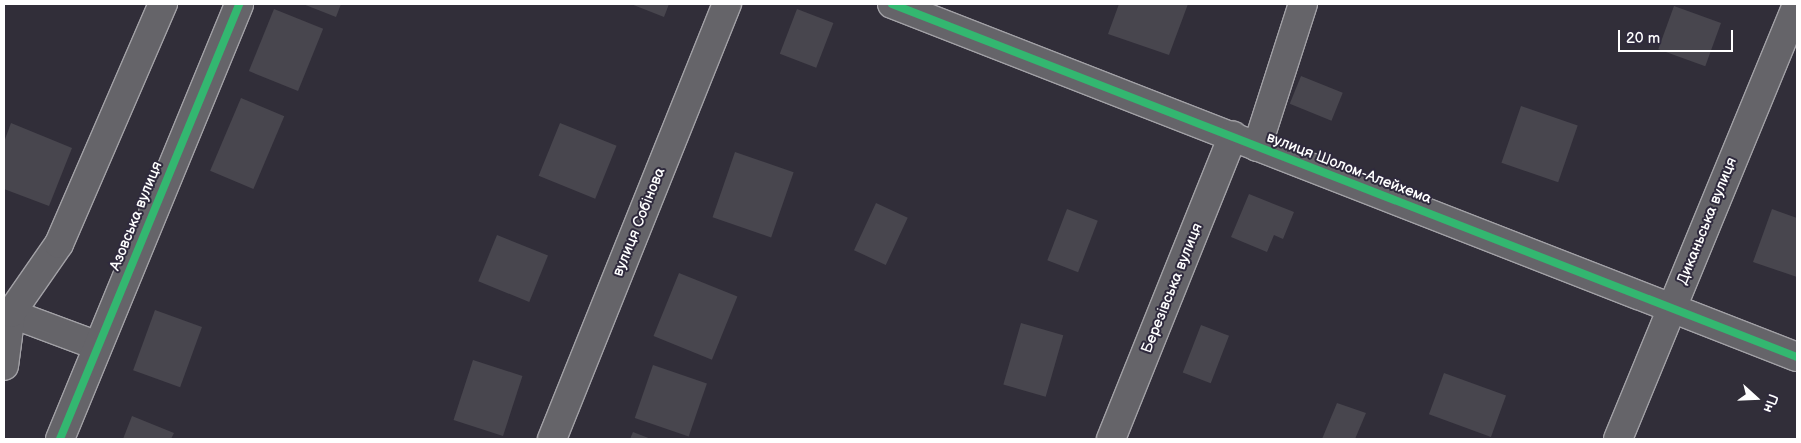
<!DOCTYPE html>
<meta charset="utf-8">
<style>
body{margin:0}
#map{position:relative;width:1801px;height:443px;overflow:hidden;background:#312e39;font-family:"Balsamiq Sans",sans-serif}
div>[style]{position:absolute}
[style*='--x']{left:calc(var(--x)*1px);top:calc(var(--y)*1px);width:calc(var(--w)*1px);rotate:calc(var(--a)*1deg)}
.building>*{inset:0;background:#48464e;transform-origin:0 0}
.roads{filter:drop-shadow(1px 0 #a2a1a6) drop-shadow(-1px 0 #a2a1a6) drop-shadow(0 1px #a2a1a6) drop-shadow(0 -1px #a2a1a6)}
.minor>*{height:28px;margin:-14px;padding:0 14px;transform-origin:14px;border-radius:14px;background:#656469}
.cycleway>*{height:8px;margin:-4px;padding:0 4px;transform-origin:4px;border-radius:4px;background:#33b770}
span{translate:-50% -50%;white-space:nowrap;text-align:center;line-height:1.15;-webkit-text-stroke:4px #2f2a3d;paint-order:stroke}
.street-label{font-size:15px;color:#fff}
.frame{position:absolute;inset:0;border:5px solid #fff;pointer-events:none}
.north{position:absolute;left:1731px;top:373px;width:50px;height:50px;-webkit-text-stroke:4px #2f2a3d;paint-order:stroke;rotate:110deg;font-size:14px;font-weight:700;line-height:20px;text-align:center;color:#fff}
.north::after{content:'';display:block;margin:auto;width:18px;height:22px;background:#fff;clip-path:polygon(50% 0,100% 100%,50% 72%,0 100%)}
.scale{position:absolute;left:1618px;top:30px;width:115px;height:22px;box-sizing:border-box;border:2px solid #fff;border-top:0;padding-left:6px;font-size:15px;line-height:18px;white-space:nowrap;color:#fff;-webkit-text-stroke:4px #2f2a3d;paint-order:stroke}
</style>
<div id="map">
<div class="building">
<div style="clip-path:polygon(303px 4px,341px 4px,336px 17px)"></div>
<div style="clip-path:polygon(631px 4px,669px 4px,664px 17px)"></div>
<div style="clip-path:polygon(1119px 4px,1188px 4px,1169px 55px,1108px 34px)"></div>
<div style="left:1674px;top:6px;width:50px;height:46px;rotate:20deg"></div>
<div style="left:274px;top:9px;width:53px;height:67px;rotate:22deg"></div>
<div style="left:797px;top:9px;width:39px;height:48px;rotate:21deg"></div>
<div style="left:1301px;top:76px;width:45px;height:30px;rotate:22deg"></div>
<div style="left:241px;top:98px;width:47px;height:79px;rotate:23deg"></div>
<div style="left:1521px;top:106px;width:60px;height:60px;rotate:19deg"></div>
<div style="clip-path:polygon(11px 123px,72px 148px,49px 206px,4px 189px,4px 142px)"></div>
<div style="left:560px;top:123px;width:61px;height:57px;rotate:22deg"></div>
<div style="left:735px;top:152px;width:62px;height:69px;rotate:19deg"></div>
<div style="clip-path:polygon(1249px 194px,1294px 212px,1283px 239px,1274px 235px,1267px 252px,1231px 237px)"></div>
<div style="left:876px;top:203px;width:35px;height:52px;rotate:25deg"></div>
<div style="left:1067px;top:209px;width:33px;height:55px;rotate:21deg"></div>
<div style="clip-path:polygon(1772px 209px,1797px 218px,1797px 277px,1753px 262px)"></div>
<div style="left:497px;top:235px;width:55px;height:50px;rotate:22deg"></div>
<div style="left:679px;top:273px;width:63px;height:68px;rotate:22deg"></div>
<div style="left:155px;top:310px;width:50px;height:64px;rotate:20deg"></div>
<div style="left:1021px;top:323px;width:44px;height:64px;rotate:16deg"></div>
<div style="left:1201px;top:325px;width:30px;height:51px;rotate:21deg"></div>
<div style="left:473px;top:360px;width:52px;height:63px;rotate:18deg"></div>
<div style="left:653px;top:365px;width:57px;height:56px;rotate:19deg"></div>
<div style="left:1444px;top:373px;width:66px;height:44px;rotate:20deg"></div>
<div style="clip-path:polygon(1337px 403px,1366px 413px,1355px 439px,1322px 439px)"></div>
<div style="clip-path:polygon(132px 416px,174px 433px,171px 439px,123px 439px)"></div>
<div style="clip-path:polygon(633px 432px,651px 439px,630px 439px)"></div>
</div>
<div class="roads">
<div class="minor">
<div style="--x:892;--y:4;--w:971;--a:21.31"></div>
<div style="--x:1257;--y:147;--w:150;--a:-72.2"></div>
<div style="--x:4;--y:311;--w:100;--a:20.4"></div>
<div style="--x:4;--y:366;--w:53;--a:-82.5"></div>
<div style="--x:11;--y:313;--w:84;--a:-55.2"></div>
<div style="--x:59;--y:244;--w:262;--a:-66.6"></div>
<div style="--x:60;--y:439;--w:470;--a:-67.6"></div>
<div style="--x:552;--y:439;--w:469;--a:-68.1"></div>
<div style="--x:1111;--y:439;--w:327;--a:-68.1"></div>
<div style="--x:1618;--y:439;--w:470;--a:-67.6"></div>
</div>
</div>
<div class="cycleway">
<div style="--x:892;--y:4;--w:971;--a:21.31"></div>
<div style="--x:60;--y:439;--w:470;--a:-67.6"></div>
</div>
<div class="street-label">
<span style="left:1349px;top:168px;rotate:21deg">вулиця Шолом-Алейхема</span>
<span style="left:136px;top:216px;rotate:-68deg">Азовська вулиця</span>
<span style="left:1707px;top:221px;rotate:-68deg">Диканьська вулиця</span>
<span style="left:639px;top:222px;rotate:-68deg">вулиця Собінова</span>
<span style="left:1172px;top:288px;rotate:-68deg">Березівська вулиця</span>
</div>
<div class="frame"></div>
<div class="north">Пн</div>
<div class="scale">20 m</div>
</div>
